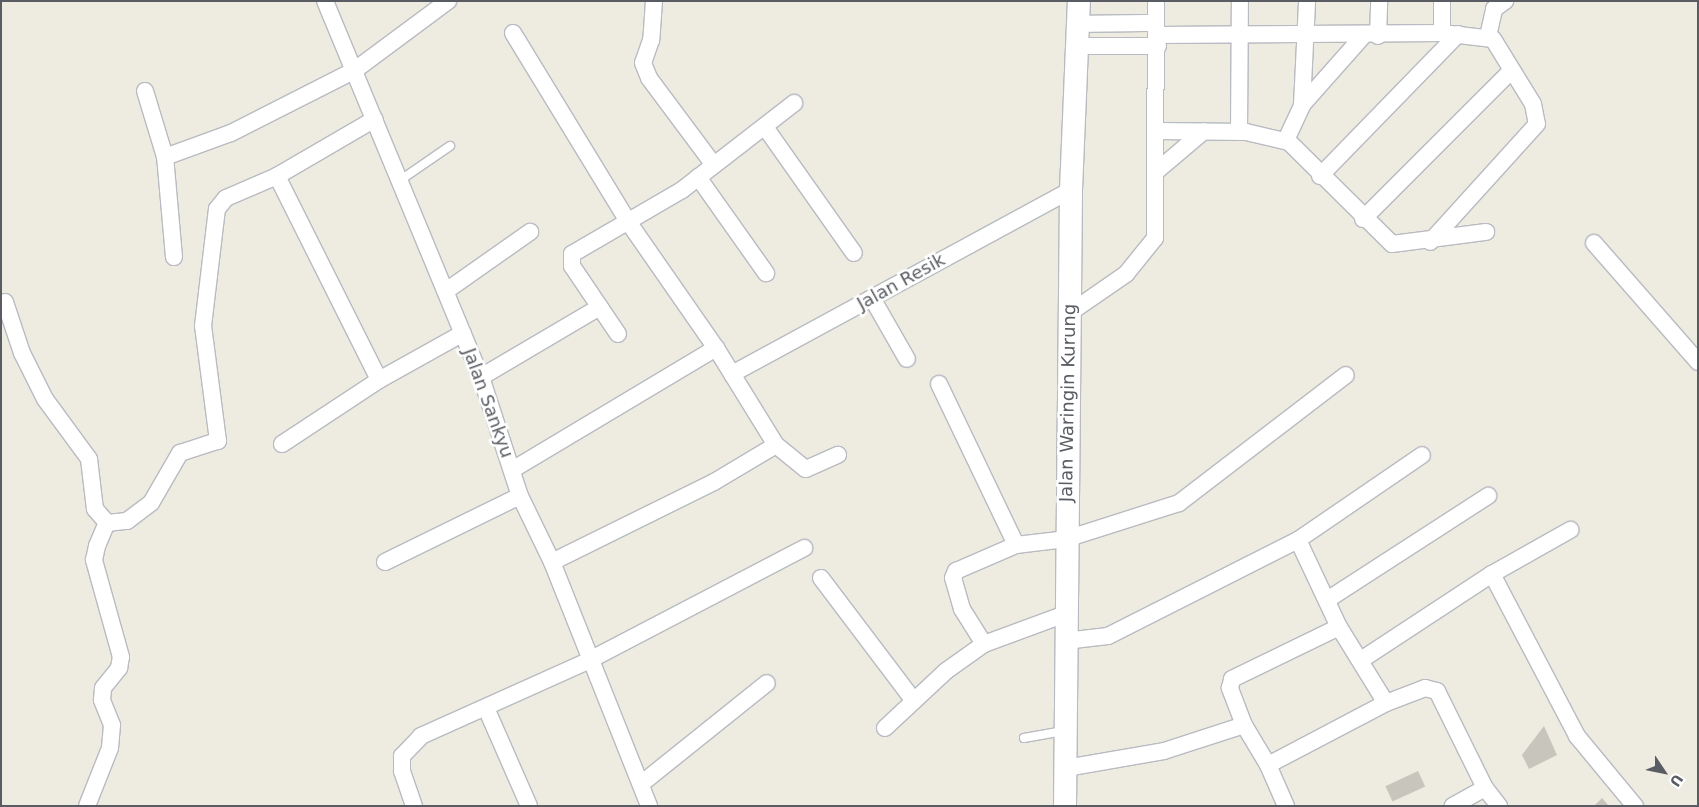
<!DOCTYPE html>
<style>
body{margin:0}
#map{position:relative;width:1699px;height:807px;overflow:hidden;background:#eeebe0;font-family:"DejaVu Sans",sans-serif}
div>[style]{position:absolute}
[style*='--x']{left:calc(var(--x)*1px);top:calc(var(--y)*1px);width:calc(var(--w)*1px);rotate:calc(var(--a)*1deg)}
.building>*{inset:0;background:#c8c5bd;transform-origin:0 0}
.roads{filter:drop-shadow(1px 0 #b8bbc1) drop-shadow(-1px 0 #b8bbc1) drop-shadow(0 1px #b8bbc1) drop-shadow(0 -1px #b8bbc1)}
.lane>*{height:8px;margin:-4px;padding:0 4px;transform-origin:4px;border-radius:4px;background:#fff}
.street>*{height:16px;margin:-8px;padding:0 8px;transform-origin:8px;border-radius:8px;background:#fff}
.secondary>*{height:22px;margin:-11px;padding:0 11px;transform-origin:11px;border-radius:11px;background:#fff}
span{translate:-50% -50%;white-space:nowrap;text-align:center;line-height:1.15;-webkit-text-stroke:5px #fff;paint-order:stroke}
.street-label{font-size:18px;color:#595d63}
.frame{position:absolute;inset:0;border:2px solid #595d63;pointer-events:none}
.north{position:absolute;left:1639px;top:747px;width:50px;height:50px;-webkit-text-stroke:4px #fff;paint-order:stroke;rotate:124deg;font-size:14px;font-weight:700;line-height:20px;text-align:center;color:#595d63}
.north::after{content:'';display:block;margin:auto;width:18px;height:22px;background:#595d63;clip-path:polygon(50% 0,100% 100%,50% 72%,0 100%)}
</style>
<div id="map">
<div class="building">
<div style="clip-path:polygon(1544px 726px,1557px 755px,1529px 769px,1522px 755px)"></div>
<div style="left:1418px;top:771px;width:17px;height:36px;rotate:65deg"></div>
<div style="clip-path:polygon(1602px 798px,1609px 806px,1594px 806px)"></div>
</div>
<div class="roads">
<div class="lane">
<div style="--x:399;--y:181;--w:62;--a:-34.5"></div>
<div style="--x:1024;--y:738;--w:40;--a:-10"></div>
</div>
<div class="street">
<div style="--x:325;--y:1;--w:407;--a:67.5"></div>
<div style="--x:481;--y:377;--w:125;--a:71.9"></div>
<div style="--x:520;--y:496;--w:73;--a:64.1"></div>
<div style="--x:552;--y:562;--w:263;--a:68.3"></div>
<div style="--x:654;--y:1;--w:39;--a:94"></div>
<div style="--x:651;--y:40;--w:24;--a:109"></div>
<div style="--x:643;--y:63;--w:16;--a:68"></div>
<div style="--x:649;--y:78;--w:107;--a:53.3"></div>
<div style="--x:1080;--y:24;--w:76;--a:-0.8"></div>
<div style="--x:513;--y:33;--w:223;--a:58.6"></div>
<div style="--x:629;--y:223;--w:152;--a:55.2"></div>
<div style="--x:716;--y:348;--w:114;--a:58.3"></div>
<div style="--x:776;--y:445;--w:38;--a:39"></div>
<div style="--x:806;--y:469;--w:35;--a:-24"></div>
<div style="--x:1442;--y:33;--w:32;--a:-90"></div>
<div style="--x:1157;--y:35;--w:285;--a:-0.4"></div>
<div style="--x:1442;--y:33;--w:51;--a:6.7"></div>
<div style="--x:1493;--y:39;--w:76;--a:58.4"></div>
<div style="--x:1533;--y:104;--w:20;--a:79"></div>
<div style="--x:1537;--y:124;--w:159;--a:132.2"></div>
<div style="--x:1378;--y:36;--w:35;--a:-88"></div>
<div style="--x:1488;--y:36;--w:28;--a:-77"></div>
<div style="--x:1494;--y:9;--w:14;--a:-36"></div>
<div style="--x:1079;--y:46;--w:79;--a:0"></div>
<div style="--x:145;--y:91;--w:69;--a:73.1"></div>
<div style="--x:1302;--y:105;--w:92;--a:-48.5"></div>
<div style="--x:765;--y:127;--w:154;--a:54.8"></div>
<div style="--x:1158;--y:131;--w:88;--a:0.7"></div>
<div style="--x:1246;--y:132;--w:44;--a:13.1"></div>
<div style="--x:1289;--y:142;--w:145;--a:44.7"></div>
<div style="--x:1392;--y:244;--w:95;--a:-7.3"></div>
<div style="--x:1239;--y:132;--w:131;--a:-89.6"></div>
<div style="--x:1286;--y:140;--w:38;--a:-65"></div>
<div style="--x:1302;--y:105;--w:104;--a:-87.2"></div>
<div style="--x:1158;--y:170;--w:60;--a:-40.3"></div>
<div style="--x:277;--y:176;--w:228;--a:63.4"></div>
<div style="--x:379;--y:380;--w:96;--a:-29.2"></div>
<div style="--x:1320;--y:176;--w:198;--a:-45.8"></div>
<div style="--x:698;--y:177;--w:118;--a:54.7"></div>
<div style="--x:1363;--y:219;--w:208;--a:-45"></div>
<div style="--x:1594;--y:243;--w:158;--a:48.8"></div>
<div style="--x:174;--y:257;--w:100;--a:-95.1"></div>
<div style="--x:165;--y:157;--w:70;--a:-20"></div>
<div style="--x:231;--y:133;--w:139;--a:-26.9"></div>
<div style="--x:355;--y:70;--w:116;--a:-36.6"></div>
<div style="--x:446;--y:291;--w:103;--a:-35.1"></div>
<div style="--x:872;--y:298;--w:70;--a:60.2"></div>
<div style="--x:5;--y:302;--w:54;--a:71.6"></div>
<div style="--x:22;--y:353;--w:51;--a:63.4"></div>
<div style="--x:45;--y:399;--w:74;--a:53.7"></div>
<div style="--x:89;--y:459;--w:50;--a:83.2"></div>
<div style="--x:95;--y:509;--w:18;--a:49"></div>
<div style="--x:1071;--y:312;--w:67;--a:-34.6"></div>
<div style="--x:1126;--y:274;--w:46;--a:-51.1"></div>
<div style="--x:1155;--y:238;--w:237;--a:-89.8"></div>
<div style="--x:618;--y:334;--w:82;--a:-124.1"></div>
<div style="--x:572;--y:266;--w:12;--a:-90"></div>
<div style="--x:572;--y:254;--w:127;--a:-30.2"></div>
<div style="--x:682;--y:190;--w:142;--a:-37.8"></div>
<div style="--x:732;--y:374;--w:386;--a:-28.5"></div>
<div style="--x:481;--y:377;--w:138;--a:-30.5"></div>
<div style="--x:939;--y:384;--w:178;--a:64.4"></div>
<div style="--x:282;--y:444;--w:116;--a:-33.4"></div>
<div style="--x:512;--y:470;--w:238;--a:-30.9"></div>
<div style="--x:1298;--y:540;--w:150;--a:-34.4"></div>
<div style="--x:385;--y:562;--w:150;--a:-26.1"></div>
<div style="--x:552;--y:562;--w:181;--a:-26.3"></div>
<div style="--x:714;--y:482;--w:72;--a:-30.8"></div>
<div style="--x:1492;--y:574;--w:183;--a:62.3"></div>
<div style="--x:1577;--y:736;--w:91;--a:50.4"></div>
<div style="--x:821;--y:578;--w:154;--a:52.9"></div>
<div style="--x:1327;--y:600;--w:192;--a:-32.9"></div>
<div style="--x:1065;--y:641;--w:43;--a:-6.6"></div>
<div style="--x:1108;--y:636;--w:213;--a:-26.8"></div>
<div style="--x:1298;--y:540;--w:96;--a:64.8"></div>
<div style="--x:1339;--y:627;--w:89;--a:58.3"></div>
<div style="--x:1386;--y:703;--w:42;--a:-21"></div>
<div style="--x:1425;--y:688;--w:12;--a:14"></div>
<div style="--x:1437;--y:691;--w:108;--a:63.7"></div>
<div style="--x:1485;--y:788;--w:37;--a:151"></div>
<div style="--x:984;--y:644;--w:41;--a:-122.2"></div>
<div style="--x:962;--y:609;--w:32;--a:-106"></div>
<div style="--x:953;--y:578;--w:8;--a:-67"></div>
<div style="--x:956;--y:571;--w:65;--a:-23.4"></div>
<div style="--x:1016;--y:545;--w:50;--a:-6.8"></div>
<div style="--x:1066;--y:539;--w:119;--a:-17.7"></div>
<div style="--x:1179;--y:503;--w:210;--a:-37.5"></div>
<div style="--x:1361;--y:660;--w:157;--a:-33.3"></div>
<div style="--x:1492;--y:574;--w:90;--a:-29.4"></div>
<div style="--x:486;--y:708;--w:107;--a:66.3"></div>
<div style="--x:885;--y:728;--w:83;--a:-43.1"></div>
<div style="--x:946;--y:671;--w:47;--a:-35.4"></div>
<div style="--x:984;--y:644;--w:86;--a:-20.3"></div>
<div style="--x:1268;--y:765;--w:47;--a:-121"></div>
<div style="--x:1244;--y:725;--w:40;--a:-111"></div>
<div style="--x:1230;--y:688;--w:9;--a:-77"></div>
<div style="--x:1232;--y:679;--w:119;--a:-25.9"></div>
<div style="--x:1066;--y:768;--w:99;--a:-9.8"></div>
<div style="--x:1164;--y:751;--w:84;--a:-18"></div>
<div style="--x:641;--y:784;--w:161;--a:-38.7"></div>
<div style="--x:1485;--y:788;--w:23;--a:52"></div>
<div style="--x:87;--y:806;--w:62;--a:-68.4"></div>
<div style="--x:110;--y:748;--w:23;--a:-85"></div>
<div style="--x:112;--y:725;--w:27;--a:-112"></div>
<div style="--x:102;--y:700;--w:12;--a:-85"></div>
<div style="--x:103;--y:688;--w:26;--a:-51"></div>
<div style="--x:119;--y:668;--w:11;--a:-80"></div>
<div style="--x:121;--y:657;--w:101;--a:-105.6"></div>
<div style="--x:94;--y:560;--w:14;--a:-78"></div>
<div style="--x:97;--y:546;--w:25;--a:-67"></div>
<div style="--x:107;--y:523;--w:20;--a:-6"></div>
<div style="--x:127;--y:521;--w:30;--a:-37"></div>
<div style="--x:151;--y:503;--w:58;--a:-59.9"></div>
<div style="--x:180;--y:453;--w:40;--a:-18"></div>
<div style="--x:218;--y:441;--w:116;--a:-97.4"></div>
<div style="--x:203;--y:326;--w:118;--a:-83.2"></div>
<div style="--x:217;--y:209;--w:14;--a:-51"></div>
<div style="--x:226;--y:198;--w:56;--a:-23.3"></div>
<div style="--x:277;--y:176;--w:113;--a:-30.2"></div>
<div style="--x:414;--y:806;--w:37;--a:-109"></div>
<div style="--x:402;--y:771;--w:15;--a:-90"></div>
<div style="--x:402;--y:756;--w:28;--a:-46"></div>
<div style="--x:421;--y:736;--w:183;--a:-24.2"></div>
<div style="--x:588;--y:661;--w:244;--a:-27.6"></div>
<div style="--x:1286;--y:806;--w:45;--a:-113.7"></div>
<div style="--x:1268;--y:765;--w:133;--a:-27.7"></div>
</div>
<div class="secondary">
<div style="--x:1065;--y:806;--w:616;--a:-89.44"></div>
<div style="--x:1071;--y:190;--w:189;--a:-87.6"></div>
</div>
</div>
<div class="street-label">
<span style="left:901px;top:282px;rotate:-29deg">Jalan Resik</span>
<span style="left:488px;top:403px;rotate:70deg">Jalan Sankyu</span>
<span style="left:1068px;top:403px;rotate:-89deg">Jalan Waringin Kurung</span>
</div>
<div class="frame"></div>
<div class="north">U</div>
</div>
